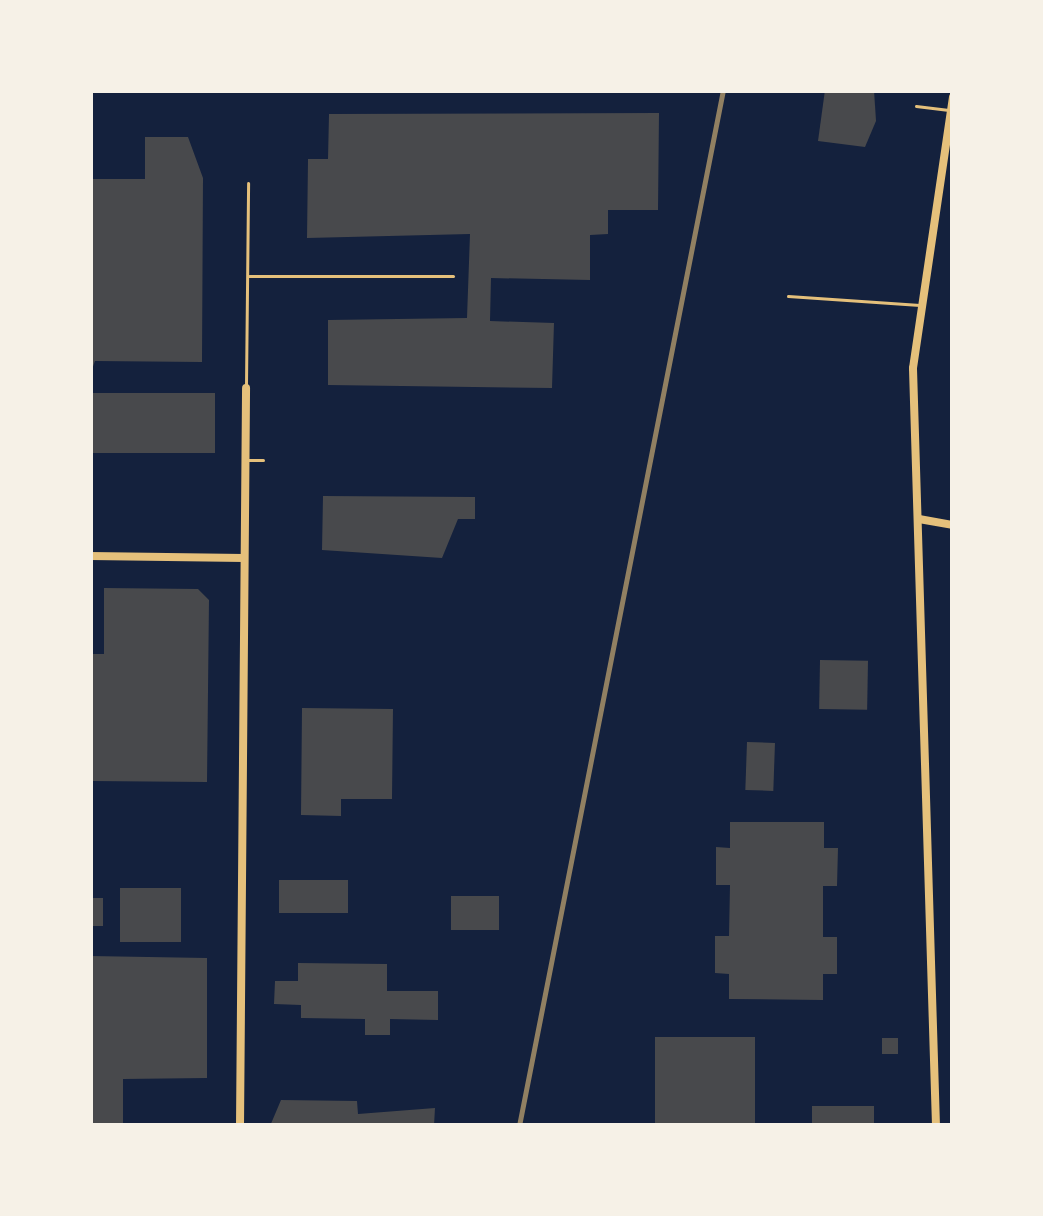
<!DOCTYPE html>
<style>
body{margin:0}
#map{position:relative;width:1043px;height:1216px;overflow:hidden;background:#14213d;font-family:Montserrat,sans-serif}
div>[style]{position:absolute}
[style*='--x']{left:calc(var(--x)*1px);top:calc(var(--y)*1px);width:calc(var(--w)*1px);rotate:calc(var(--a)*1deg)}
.building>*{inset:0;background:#48494c;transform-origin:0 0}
.service>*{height:3px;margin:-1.5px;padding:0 1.5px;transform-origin:1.5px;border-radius:1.5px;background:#e5c07b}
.minor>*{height:8px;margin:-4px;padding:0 4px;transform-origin:4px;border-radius:4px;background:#e5c07b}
.rail>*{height:4.5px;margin:-2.25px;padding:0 2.25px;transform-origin:2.25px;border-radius:2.25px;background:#918062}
span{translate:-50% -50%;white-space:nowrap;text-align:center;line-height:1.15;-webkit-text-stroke:12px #f6f1e7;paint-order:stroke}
.frame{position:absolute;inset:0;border:93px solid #f6f1e7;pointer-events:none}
</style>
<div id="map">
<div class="building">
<div style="clip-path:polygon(825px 90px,874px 90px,876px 121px,865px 147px,818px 141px)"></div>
<div style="clip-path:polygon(659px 113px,658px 210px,608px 210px,608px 234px,590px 235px,590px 280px,491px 278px,490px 321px,554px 323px,552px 388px,328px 385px,328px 320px,467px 318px,470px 234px,307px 238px,308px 159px,328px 159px,329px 114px)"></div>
<div style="clip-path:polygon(145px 137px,188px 137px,203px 178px,202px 362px,95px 361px,90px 375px,90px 179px,145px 179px)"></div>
<div style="left:90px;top:393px;width:125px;height:60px"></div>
<div style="clip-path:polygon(323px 496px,475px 497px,475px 519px,458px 519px,442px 558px,322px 550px)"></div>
<div style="clip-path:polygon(104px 588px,198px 589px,209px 600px,207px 782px,90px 781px,90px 654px,104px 654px)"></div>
<div style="left:820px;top:660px;width:48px;height:49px;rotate:1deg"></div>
<div style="clip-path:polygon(302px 708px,393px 709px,392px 799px,341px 799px,341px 816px,301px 815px)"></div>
<div style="left:747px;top:742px;width:28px;height:48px;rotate:2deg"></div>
<div style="clip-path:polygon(730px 822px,824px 822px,824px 848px,838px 848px,837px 886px,823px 886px,823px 937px,837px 937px,837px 974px,823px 974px,823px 1000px,729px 999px,729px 974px,715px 973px,715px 936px,729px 936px,730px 885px,716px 885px,716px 847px,730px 848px)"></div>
<div style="left:279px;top:880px;width:69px;height:33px"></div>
<div style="left:120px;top:888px;width:61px;height:54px"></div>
<div style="left:451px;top:896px;width:48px;height:34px"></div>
<div style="left:90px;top:898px;width:13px;height:28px"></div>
<div style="clip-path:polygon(90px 956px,207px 958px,207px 1078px,123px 1079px,123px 1126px,90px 1126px)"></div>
<div style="clip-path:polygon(298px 963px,387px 964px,387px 991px,438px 991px,438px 1020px,390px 1019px,390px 1035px,365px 1035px,365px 1019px,301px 1018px,301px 1005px,274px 1004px,275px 981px,298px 981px)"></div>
<div style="left:655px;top:1037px;width:100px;height:89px"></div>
<div style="left:882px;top:1038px;width:16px;height:16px"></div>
<div style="clip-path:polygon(281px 1100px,357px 1101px,358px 1114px,435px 1108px,434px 1126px,270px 1126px)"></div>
<div style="left:812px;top:1106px;width:62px;height:20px"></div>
</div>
<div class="service">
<div style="--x:916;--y:106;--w:33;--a:7"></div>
<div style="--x:249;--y:276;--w:204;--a:0"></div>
<div style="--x:788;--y:296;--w:132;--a:3.9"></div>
<div style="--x:246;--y:385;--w:202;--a:-89.4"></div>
<div style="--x:247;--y:460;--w:16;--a:0"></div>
</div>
<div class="minor">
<div style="--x:919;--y:519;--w:35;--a:10"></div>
<div style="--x:90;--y:556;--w:154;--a:0.7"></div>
<div style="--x:240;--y:1126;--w:738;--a:-89.53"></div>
<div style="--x:936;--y:1126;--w:758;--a:-91.74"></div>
<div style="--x:913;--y:368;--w:274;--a:-81.6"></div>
</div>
<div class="rail">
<div style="--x:519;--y:1126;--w:1056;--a:-78.86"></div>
</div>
<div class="frame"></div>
</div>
